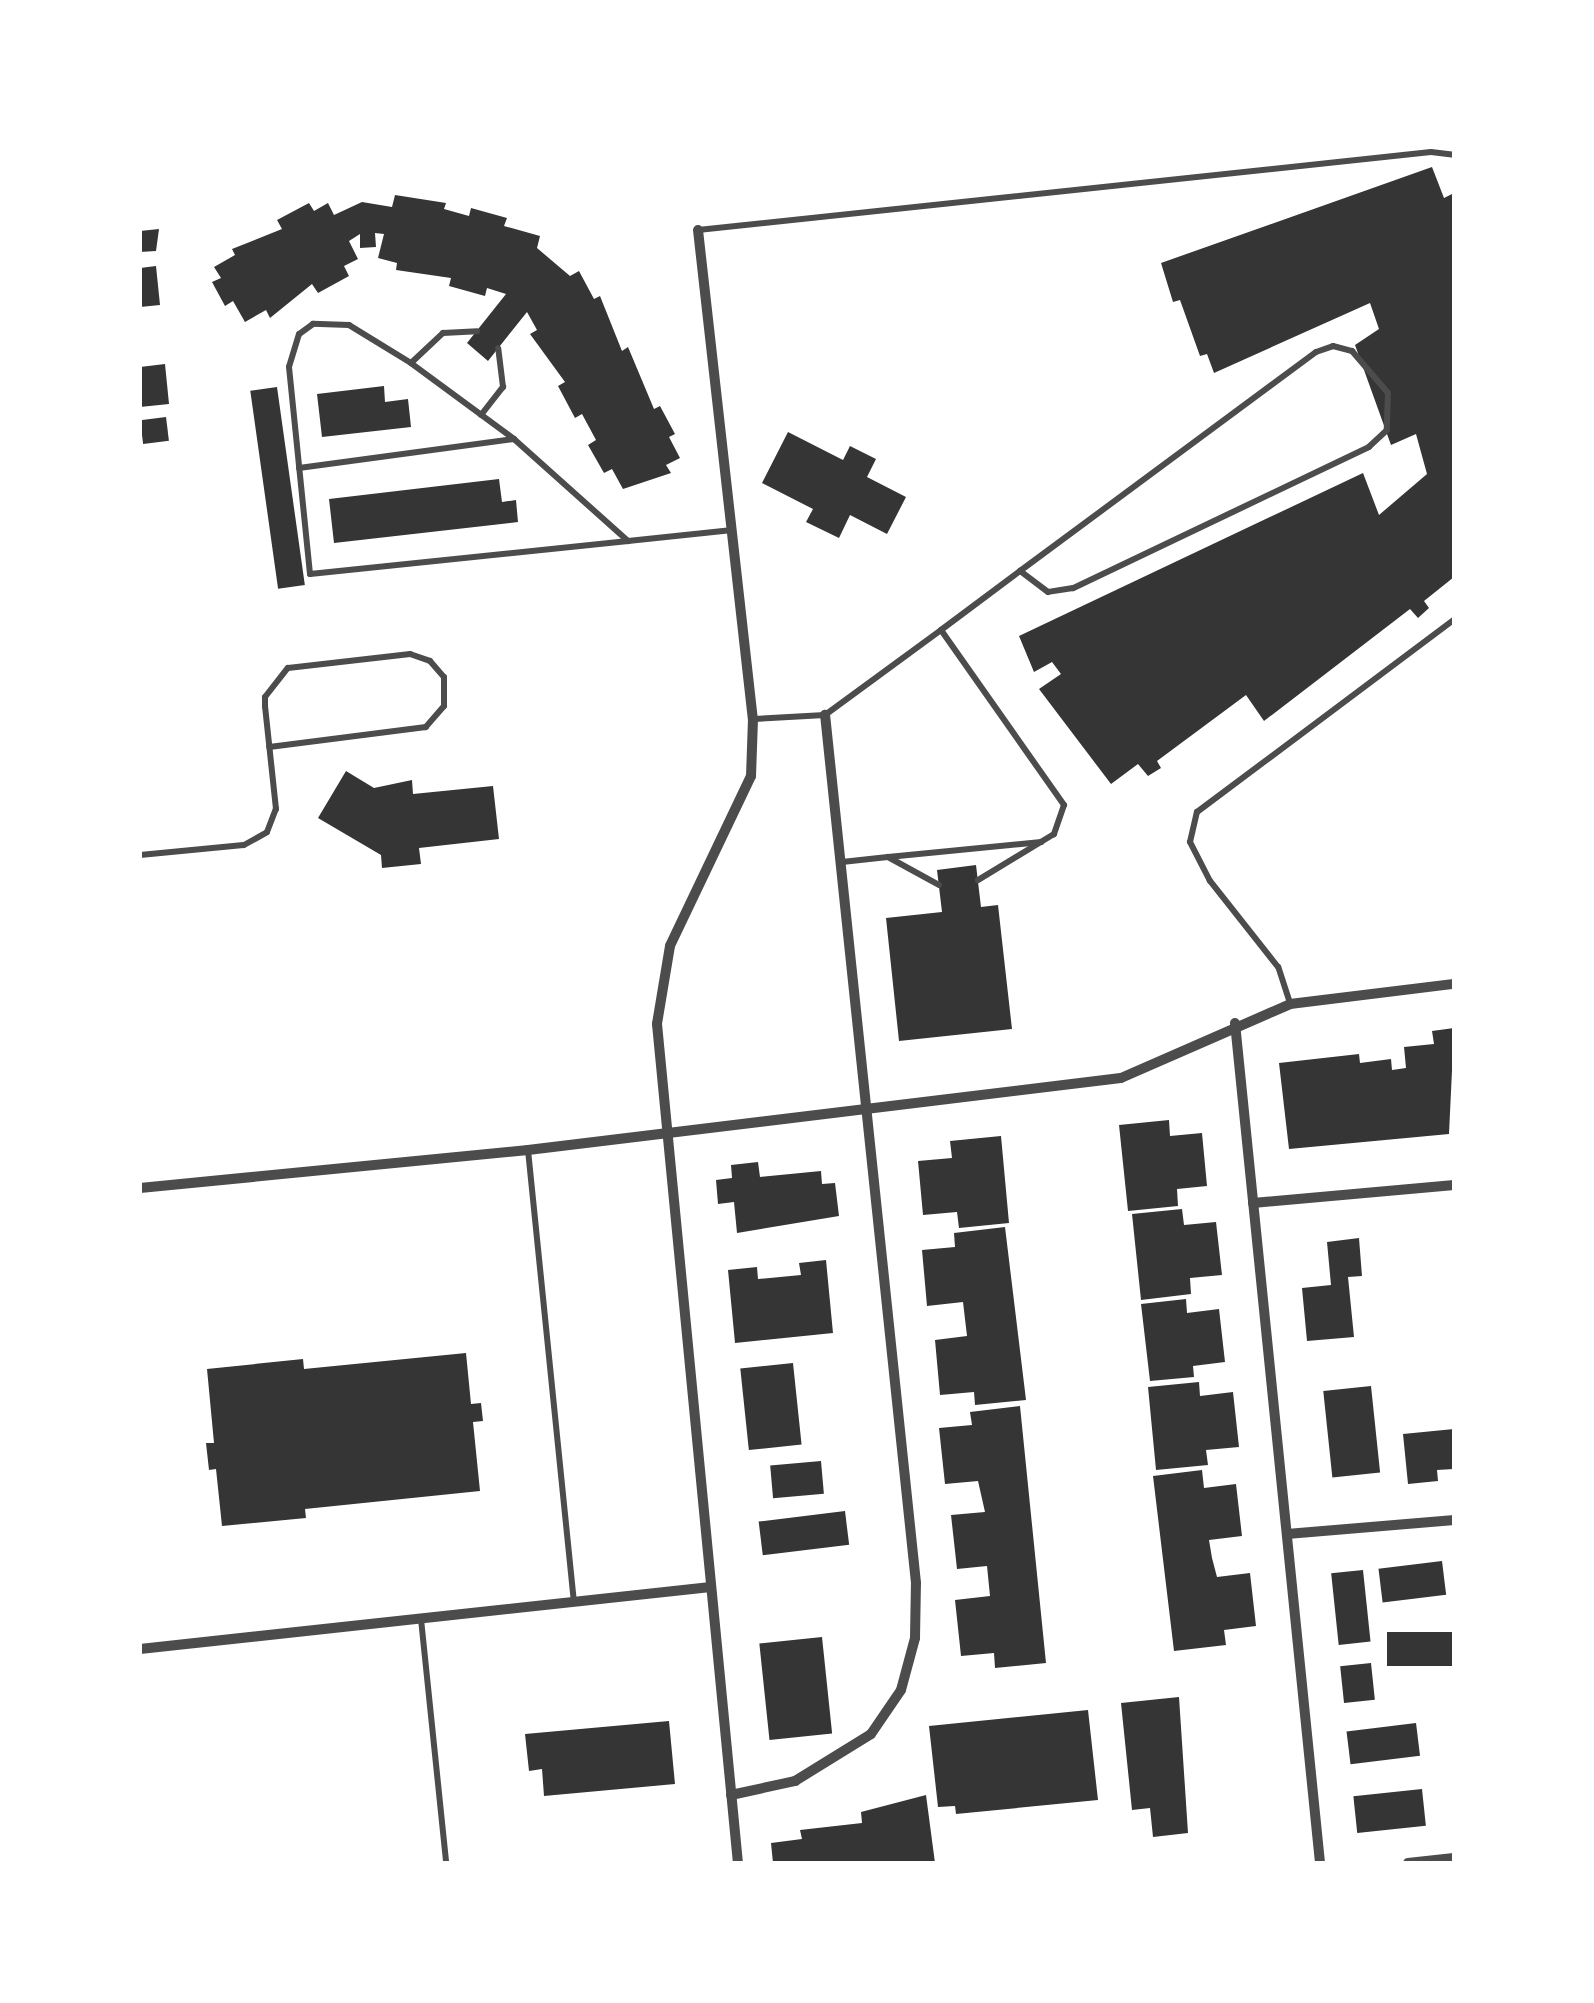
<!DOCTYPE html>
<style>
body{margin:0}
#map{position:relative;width:1594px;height:2003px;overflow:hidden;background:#fff;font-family:"Work Sans",sans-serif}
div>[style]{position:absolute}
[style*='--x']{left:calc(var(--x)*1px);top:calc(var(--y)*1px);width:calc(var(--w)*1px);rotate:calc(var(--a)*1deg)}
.building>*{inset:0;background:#353535;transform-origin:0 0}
.service>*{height:6px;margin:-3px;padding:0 3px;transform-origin:3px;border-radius:3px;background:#4c4c4c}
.minor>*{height:10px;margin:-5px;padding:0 5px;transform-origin:5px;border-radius:5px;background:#4c4c4c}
span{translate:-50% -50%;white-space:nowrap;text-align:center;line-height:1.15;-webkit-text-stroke:8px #fff;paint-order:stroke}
.frame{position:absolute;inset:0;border:142px solid #fff;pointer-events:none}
</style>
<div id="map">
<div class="building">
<div style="clip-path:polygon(1432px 167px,1444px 198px,1454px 193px,1454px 577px,1424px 601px,1429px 608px,1418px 618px,1410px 609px,1264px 721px,1246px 695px,1157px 761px,1161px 768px,1148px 776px,1138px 764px,1111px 784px,1039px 689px,1061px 674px,1052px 662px,1034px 672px,1019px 636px,1363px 473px,1379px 515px,1427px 474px,1416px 434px,1391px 445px,1355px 345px,1379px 329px,1370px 303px,1214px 373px,1207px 354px,1200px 356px,1180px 300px,1173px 302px,1161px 263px)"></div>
<div style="clip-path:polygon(395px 195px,446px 203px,444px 209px,469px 216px,471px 208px,507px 218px,504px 226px,540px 236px,537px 248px,570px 276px,579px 271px,594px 299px,600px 296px,622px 351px,628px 347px,654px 409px,660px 406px,675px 434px,669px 437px,680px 458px,666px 465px,671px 473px,623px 489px,612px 469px,604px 473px,588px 445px,596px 440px,582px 414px,575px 418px,558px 386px,565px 382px,530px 334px,537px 330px,527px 312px,488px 361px,467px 343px,506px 294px,487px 288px,485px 296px,449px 286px,451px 278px,396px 270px,397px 263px,378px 258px,384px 234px,375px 233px,376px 247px,360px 248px,360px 234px,349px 241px,358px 259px,344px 266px,349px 276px,318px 293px,312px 284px,270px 318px,266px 310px,245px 322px,233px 301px,225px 306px,212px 282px,221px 278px,214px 267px,235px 255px,232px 249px,282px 229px,277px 220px,309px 203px,314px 211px,328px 203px,334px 215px,362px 202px,392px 207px)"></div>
<div style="clip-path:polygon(159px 229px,156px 251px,140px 252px,140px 231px)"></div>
<div style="clip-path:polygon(156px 266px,160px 305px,140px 307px,140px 268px)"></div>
<div style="clip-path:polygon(165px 364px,169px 404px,140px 407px,140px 367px)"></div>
<div style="clip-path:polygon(384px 386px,385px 402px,408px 399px,411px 427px,322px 437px,317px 394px)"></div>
<div style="left:277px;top:387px;width:200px;height:27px;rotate:82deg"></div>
<div style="left:166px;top:417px;width:24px;height:26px;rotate:83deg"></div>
<div style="clip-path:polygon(788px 432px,843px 460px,850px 446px,876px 459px,867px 477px,906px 497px,887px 534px,850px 515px,839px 538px,806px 522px,813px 509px,762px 483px)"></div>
<div style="clip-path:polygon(499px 479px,502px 502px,516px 500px,518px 522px,334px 543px,329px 499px)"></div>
<div style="clip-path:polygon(346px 771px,374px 788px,412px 780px,413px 794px,493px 786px,499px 839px,419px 848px,421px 864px,382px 868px,381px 855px,318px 818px)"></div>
<div style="clip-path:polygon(976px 865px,981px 907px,998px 905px,1012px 1029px,899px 1041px,886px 918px,942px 912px,937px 870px)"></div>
<div style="clip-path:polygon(1454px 1028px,1449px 1134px,1289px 1149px,1279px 1063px,1359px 1054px,1360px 1063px,1391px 1059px,1392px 1070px,1406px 1068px,1404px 1047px,1434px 1044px,1432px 1031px)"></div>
<div style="clip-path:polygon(1169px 1120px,1170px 1136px,1202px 1133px,1207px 1186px,1177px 1189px,1178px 1206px,1128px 1211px,1119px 1125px)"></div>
<div style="clip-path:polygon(1001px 1136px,1009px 1223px,959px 1228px,957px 1212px,923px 1215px,918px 1161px,952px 1158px,950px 1141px)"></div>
<div style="clip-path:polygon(758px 1162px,760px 1177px,821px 1171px,822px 1184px,835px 1183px,839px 1216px,737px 1233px,734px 1202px,718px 1204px,716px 1180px,732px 1178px,731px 1165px)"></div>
<div style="clip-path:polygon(1182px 1209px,1184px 1225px,1216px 1222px,1222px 1275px,1190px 1278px,1191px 1294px,1141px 1300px,1132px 1214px)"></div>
<div style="clip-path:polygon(1005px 1227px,1026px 1400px,975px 1405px,974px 1392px,940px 1395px,935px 1340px,967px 1336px,963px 1302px,927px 1306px,922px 1250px,955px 1247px,954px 1233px)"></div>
<div style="clip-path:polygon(1359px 1238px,1362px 1276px,1348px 1277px,1354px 1337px,1307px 1341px,1302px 1288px,1331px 1285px,1327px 1242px)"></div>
<div style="clip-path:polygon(826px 1260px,833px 1333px,735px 1343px,728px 1270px,757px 1267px,758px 1279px,801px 1275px,799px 1263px)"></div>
<div style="clip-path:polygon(1186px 1299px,1187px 1313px,1219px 1309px,1225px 1362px,1193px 1366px,1194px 1377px,1150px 1381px,1141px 1304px)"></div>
<div style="clip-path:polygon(466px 1353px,471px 1404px,481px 1403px,483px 1421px,473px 1422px,480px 1491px,305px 1509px,306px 1518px,222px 1526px,216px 1469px,209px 1470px,206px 1443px,214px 1443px,207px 1369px,303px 1359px,304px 1369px)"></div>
<div style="left:793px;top:1363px;width:82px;height:53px;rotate:84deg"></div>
<div style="clip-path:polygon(1199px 1382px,1200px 1396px,1233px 1392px,1239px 1447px,1206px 1450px,1208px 1465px,1156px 1470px,1148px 1387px)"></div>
<div style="left:1371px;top:1386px;width:87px;height:48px;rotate:84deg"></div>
<div style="clip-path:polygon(1020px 1406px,1046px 1663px,995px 1668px,994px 1653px,961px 1656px,955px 1600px,990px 1596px,987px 1566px,957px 1569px,951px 1515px,985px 1512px,978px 1481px,945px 1484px,939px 1428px,972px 1425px,970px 1412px)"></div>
<div style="clip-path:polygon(1454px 1429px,1454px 1469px,1437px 1470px,1438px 1481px,1408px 1484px,1403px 1434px)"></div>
<div style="left:821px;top:1461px;width:33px;height:51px;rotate:85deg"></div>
<div style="clip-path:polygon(1202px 1470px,1204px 1488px,1236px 1484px,1242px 1536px,1209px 1540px,1212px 1558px,1217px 1577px,1250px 1573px,1256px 1626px,1224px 1630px,1226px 1645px,1174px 1651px,1153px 1476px)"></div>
<div style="left:845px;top:1511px;width:34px;height:87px;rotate:83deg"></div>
<div style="left:1442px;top:1561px;width:34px;height:64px;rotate:83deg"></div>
<div style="left:1363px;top:1570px;width:72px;height:32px;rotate:84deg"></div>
<div style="left:1454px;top:1632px;width:34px;height:67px;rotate:90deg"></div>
<div style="left:822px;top:1637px;width:97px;height:63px;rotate:84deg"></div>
<div style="left:1371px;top:1663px;width:37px;height:31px;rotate:84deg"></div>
<div style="clip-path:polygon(1179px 1697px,1188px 1833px,1153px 1837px,1150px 1808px,1132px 1810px,1121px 1703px)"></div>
<div style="clip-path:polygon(1088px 1710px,1098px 1800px,956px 1814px,955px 1806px,938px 1807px,929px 1726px)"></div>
<div style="clip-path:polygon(669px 1721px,675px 1784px,544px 1796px,542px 1769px,529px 1771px,525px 1734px)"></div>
<div style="left:1416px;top:1723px;width:33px;height:70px;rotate:83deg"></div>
<div style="left:1422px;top:1789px;width:37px;height:69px;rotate:84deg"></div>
<div style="clip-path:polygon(926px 1795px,935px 1863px,773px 1863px,771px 1843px,802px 1839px,800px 1830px,862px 1823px,861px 1812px)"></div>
</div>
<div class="service">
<div style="--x:698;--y:230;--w:737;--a:-6.07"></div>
<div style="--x:1431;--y:152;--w:23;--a:7"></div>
<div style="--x:411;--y:363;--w:44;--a:-43.2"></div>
<div style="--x:443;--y:333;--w:34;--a:-3"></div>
<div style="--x:481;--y:415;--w:36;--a:-52"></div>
<div style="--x:503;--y:387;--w:39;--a:-97"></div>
<div style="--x:299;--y:468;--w:217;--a:-7.7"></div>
<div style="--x:628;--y:541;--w:153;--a:-138.2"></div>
<div style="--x:514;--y:439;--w:128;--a:-143.6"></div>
<div style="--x:411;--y:363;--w:73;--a:-148.5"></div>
<div style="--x:349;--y:325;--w:36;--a:-178"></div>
<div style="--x:313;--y:324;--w:17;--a:144"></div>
<div style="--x:299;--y:334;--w:34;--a:107"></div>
<div style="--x:289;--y:367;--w:208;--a:84.2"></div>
<div style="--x:310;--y:574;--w:320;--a:-5.9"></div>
<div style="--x:628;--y:541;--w:105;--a:-6"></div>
<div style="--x:941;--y:630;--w:214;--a:54.9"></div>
<div style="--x:1064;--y:805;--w:31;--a:109"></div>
<div style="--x:1054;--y:834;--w:89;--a:148.8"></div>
<div style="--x:753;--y:719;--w:72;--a:-3.2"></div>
<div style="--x:825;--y:715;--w:144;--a:-36.2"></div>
<div style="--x:941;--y:630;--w:99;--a:-36.8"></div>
<div style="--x:1020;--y:571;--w:368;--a:-36.5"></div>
<div style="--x:1316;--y:352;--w:18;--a:-19"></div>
<div style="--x:1333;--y:346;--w:20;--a:15"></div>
<div style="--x:1352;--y:351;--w:55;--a:49.4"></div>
<div style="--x:1388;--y:393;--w:37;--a:92"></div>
<div style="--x:1387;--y:430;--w:25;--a:137"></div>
<div style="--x:1369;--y:447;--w:328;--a:154.5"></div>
<div style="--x:1073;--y:588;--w:25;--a:171"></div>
<div style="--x:1048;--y:592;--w:35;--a:-143"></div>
<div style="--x:140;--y:855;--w:104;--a:-5.5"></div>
<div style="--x:244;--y:845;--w:26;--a:-29"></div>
<div style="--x:267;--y:832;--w:25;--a:-69"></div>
<div style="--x:276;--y:809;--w:104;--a:-96.1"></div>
<div style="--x:265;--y:706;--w:9;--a:-90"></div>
<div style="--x:265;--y:697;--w:37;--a:-52"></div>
<div style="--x:288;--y:668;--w:123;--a:-6.5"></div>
<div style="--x:410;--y:654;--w:21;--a:19"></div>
<div style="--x:430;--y:661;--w:21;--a:49"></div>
<div style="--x:444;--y:677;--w:29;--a:90"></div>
<div style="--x:444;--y:706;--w:28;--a:131"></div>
<div style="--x:426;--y:727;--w:158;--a:172.7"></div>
<div style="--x:888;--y:857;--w:154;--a:-5.6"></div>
<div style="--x:842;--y:862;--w:46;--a:-6.2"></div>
<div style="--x:888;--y:857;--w:58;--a:28.8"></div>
<div style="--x:1290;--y:1003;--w:38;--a:-108"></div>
<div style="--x:1278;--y:967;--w:110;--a:-128.3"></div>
<div style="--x:1210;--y:881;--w:44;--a:-117.1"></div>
<div style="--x:1190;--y:842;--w:31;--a:-77"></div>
<div style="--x:1197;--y:812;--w:321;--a:-36.8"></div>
<div style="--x:528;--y:1150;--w:454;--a:84.2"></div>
<div style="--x:421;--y:1619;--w:245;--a:84.1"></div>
</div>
<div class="minor">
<div style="--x:698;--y:230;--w:492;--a:83.6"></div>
<div style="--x:753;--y:719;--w:57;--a:92"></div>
<div style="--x:751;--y:776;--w:188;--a:115.5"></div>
<div style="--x:670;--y:946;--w:79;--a:99.5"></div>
<div style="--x:657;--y:1024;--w:843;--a:84.49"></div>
<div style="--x:1235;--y:1023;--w:844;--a:84.22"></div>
<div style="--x:140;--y:1188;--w:390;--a:-5.6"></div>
<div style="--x:528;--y:1150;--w:597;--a:-6.92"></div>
<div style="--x:1121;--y:1078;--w:184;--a:-23.6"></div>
<div style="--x:1290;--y:1004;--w:165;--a:-7"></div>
<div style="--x:1253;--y:1203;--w:202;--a:-5.1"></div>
<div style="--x:1287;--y:1534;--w:168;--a:-4.8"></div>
<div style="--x:140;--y:1649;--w:574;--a:-6.2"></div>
<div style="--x:731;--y:1795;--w:66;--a:-12.3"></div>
<div style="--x:795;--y:1781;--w:89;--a:-31.7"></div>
<div style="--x:871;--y:1734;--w:53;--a:-55.7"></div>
<div style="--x:901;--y:1690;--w:54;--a:-74.9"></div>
<div style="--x:915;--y:1638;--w:55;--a:-89"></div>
<div style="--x:916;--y:1583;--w:873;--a:-95.98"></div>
<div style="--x:1408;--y:1863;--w:46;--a:-6.2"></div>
</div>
<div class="frame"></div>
</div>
